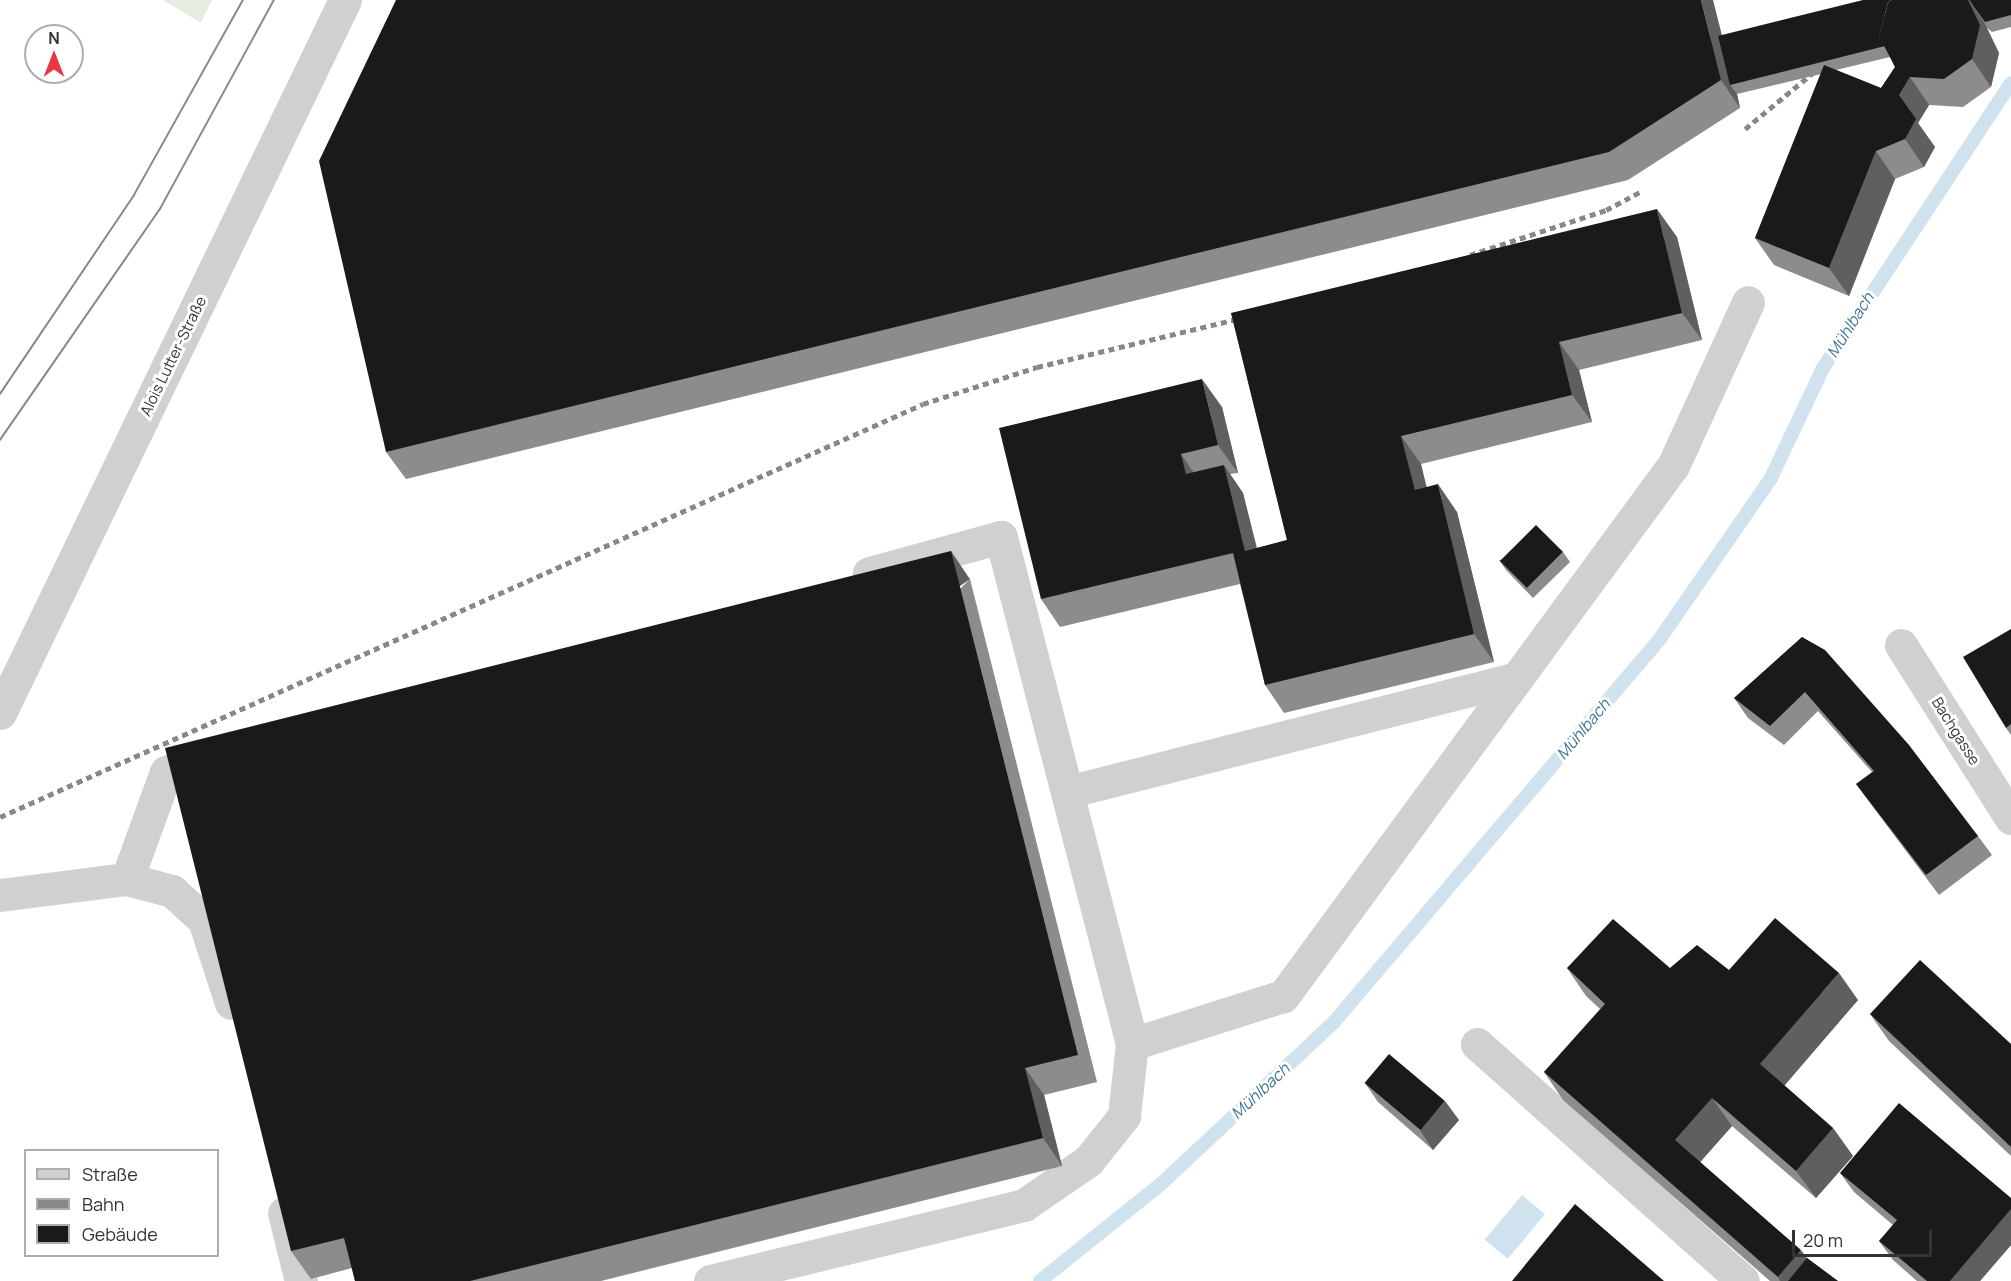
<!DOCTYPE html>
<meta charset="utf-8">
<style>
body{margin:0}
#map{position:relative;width:2011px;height:1281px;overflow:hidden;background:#fff;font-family:Manrope,sans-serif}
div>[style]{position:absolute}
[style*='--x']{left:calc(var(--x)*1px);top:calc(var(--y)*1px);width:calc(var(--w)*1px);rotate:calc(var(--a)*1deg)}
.green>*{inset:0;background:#e6ecdf}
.water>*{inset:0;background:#cfe2ee;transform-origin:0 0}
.stream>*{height:14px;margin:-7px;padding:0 7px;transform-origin:7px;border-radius:7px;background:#cfe2ee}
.minor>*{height:33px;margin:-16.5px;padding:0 16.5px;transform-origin:16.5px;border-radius:16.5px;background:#d0d0d0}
.tram>*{height:1.5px;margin:-0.75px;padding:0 0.75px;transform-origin:0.75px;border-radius:0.75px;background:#888}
.rail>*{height:4.5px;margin-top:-2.25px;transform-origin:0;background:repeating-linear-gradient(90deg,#888 0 6px,transparent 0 10.5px)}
.wall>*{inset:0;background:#8c8c8c}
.shaded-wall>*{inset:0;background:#5f5f5f;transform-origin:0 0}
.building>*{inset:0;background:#1a1a1a;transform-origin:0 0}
span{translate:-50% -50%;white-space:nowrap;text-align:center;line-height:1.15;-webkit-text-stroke:6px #fff;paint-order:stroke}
.street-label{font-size:15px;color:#333}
.water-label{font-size:16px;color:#3f7597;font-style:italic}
.legend{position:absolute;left:24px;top:1149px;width:195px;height:108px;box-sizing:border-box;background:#fff;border:2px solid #adadad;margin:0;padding:8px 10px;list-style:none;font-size:18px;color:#333}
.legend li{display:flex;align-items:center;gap:12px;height:30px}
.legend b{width:30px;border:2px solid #adadad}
.north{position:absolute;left:24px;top:24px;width:60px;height:60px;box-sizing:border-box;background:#fff;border:2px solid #adadad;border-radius:50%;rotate:0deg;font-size:16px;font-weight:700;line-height:24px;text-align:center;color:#333}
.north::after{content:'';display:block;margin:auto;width:21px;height:27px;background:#e63946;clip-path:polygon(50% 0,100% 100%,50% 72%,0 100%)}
.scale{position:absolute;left:1792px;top:1230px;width:140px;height:27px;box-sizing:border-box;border:3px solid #333;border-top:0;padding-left:8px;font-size:18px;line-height:21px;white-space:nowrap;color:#333;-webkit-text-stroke:4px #fff;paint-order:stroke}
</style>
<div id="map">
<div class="green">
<div style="clip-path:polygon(163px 0,212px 0,201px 23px)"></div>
</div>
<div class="water">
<div style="left:1522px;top:1195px;width:30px;height:58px;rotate:40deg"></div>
</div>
<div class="stream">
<div style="--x:1040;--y:1281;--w:155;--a:-38.7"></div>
<div style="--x:1161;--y:1184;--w:237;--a:-43.1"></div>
<div style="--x:1334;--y:1022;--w:502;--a:-49.61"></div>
<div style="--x:1659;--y:640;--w:197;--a:-55.3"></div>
<div style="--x:1771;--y:478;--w:122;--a:-64.7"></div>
<div style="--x:1823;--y:368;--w:341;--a:-56.6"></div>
</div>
<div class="minor">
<div style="--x:1901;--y:645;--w:205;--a:57.6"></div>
<div style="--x:1517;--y:678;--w:263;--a:-53.7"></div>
<div style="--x:1673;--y:466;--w:180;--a:-65.4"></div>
<div style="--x:0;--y:713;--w:792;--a:-64.18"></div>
<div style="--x:1067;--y:792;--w:464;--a:-14.2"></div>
<div style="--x:1517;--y:678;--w:395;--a:126.3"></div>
<div style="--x:1283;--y:996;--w:158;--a:162.4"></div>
<div style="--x:127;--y:879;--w:114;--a:-70"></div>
<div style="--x:166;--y:772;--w:48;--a:-18.1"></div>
<div style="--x:0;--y:895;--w:128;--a:-7.2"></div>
<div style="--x:127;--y:879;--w:47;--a:14.9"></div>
<div style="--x:172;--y:891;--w:43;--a:42.2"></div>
<div style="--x:204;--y:920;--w:87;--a:72"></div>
<div style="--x:1477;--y:1044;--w:356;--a:41.7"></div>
<div style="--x:284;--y:1213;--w:70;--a:76"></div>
<div style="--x:710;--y:1281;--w:323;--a:-13.6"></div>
<div style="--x:1024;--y:1205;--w:78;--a:-34.5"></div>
<div style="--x:1088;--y:1161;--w:58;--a:-51.3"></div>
<div style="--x:1124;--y:1116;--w:72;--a:-83.7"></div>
<div style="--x:1132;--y:1044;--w:524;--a:-104.49"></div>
<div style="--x:1001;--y:537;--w:137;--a:164.7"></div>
</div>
<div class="tram">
<div style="--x:0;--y:394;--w:240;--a:-56"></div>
<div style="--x:134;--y:195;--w:223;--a:-60.8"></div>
<div style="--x:0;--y:440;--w:281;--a:-55.3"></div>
<div style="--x:160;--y:209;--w:238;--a:-61.4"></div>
</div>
<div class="rail">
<div style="--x:1745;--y:129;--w:99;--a:-39.7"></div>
<div style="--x:1470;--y:255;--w:143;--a:-18.3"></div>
<div style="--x:1606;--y:210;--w:38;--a:-28"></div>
<div style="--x:0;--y:817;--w:1011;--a:-24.11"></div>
<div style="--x:923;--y:404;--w:120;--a:-18"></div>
<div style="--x:1037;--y:367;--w:219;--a:-13.5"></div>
</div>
<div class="wall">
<div style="clip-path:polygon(evenodd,2011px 0,2011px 27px,1992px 32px,1987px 28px,1999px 53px,1991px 87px,1963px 107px,1929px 105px,1918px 123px,1935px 147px,1924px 167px,1895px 179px,1849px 296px,1774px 265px,1755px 238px,1821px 74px,1737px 94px,1740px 108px,1628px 180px,406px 479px,386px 452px,1722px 35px,2011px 0,1890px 57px,1895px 67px,1881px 88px,1836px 70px,1890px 57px)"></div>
<div style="clip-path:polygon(1677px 237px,1702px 340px,1579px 370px,1592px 422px,1421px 464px,1426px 487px,1457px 512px,1494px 662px,1284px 713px,1265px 685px,1240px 584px,1060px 627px,1041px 599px,1222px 407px,1238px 473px,1230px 474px,1243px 493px,1257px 548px,1287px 540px,1231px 313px)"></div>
<div style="clip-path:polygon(1563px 552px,1570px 562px,1533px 598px,1506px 570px,1499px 560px)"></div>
<div style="clip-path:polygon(970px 579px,1097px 1082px,1044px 1095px,1062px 1166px,601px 1281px,355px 1281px,352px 1268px,311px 1279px,291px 1251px)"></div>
<div style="clip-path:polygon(2011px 629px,2011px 735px,2006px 728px)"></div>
<div style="clip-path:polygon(1802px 637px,1978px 836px,1992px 855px,1939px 895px,1870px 803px,1856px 784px,1872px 772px,1818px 711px,1784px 745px,1748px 718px,1734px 698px)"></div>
<div style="clip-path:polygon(1567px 968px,1670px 968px,1729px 970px,1858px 1000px,1784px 1085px,1833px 1128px,1853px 1156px,1816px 1198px,1732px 1126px,1700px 1162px,1807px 1258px,1838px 1281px,1770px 1281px,1563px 1100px,1544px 1072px,1600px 1009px,1586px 996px)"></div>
<div style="clip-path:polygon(1870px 1014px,2011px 1044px,2011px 1156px,1889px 1041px)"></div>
<div style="clip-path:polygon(1365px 1083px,1459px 1120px,1433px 1150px,1378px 1102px)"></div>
<div style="clip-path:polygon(1840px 1173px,2011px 1198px,2011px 1245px,1980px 1281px,1917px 1281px,1893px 1260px,1879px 1241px,1893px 1225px,1854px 1192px)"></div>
</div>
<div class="shaded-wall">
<div style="clip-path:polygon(1701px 0,1713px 0,1734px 83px,1730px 85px,1737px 94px,1740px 108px,1721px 80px)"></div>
<div style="clip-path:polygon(1968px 0,1969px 0,1984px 22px,1999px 53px,1991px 87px,1972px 59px)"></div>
<div style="clip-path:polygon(1910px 77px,1929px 105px,1918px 123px,1935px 147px,1924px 167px,1905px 139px,1899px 95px)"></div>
<div style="clip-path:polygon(1876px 151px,1895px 179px,1849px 296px,1829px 268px)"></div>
<div style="clip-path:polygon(1657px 209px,1677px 237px,1702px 340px,1682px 313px)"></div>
<div style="clip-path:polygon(1559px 342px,1579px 370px,1592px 422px,1572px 395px)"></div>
<div style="clip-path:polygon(1202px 379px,1222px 407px,1238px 473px,1218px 445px)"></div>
<div style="clip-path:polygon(1401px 436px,1421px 464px,1434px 517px,1415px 490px)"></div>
<div style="clip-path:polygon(1181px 454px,1200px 482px,1186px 474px)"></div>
<div style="clip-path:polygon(1224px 465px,1243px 493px,1264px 578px,1245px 551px)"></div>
<div style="clip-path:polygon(1438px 484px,1457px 512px,1494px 662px,1474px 634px)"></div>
<div style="left:951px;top:551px;width:34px;height:520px;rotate:56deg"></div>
<div style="clip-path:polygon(1839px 973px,1858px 1000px,1779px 1092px,1760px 1064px)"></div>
<div style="clip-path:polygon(1025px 1068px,1044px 1095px,1062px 1166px,1043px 1138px)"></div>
<div style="clip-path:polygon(1712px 1098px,1732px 1126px,1695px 1168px,1675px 1140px)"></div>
<div style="clip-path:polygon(1445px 1101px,1459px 1120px,1433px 1150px,1420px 1130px)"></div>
<div style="clip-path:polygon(1833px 1128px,1853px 1156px,1816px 1198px,1796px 1171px)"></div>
<div style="clip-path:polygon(2011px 1209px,2011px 1245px,1980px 1281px,1950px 1281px)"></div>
<div style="clip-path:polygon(1801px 1250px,1821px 1278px,1818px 1281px,1780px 1281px,1778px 1277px)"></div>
</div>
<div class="building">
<div style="clip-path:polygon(396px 0,1701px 0,1721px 80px,1609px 152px,386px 452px,319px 161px)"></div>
<div style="clip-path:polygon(1863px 0,1891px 0,1888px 3px,1879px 36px,1885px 46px,1730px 85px,1718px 36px)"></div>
<div style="clip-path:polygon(1891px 0,1968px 0,1980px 25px,1972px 59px,1944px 79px,1910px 77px,1899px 95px,1916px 119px,1905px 139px,1876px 151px,1829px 268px,1755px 238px,1824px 65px,1881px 88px,1895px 67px,1879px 36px,1888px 3px)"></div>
<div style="clip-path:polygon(1969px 0,2011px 0,2011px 15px,1985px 22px)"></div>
<div style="clip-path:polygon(1657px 209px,1682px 313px,1559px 342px,1572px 395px,1401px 436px,1415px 490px,1438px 484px,1474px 634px,1265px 685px,1233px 553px,1041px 599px,999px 428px,1202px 379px,1218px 445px,1181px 454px,1186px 474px,1224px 465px,1245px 551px,1287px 540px,1231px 313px)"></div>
<div style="left:1536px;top:525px;width:38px;height:51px;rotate:45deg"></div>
<div style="clip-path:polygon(951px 551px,1078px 1055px,1025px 1068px,1043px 1138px,470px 1281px,355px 1281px,344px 1238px,291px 1251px,165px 748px)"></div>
<div style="clip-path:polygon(2011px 629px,2011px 724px,2006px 728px,1963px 657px)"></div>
<div style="clip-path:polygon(1802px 637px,1825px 650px,1909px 745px,1978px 836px,1926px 875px,1856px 784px,1874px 771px,1805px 692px,1770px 726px,1734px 698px)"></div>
<div style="clip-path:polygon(1775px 918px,1839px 973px,1760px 1064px,1833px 1128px,1796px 1171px,1712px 1098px,1675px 1140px,1801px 1250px,1778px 1277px,1544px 1072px,1605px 1004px,1567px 968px,1613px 919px,1670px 968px,1697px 945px,1729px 970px)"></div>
<div style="clip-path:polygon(1920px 960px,2011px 1044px,2011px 1147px,1870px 1014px)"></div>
<div style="left:1389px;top:1054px;width:73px;height:38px;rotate:40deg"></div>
<div style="clip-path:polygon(1899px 1103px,2011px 1198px,2011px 1209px,1950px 1281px,1927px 1281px,1879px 1241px,1897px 1220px,1840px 1173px)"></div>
<div style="clip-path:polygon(1575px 1204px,1664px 1281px,1512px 1281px)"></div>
<div style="clip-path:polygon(1807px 1258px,1838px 1281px,1788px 1281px)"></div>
</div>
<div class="street-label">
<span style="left:173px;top:356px;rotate:-64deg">Alois Lutter-Straße</span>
<span style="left:1956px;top:731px;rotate:58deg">Bachgasse</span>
</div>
<div class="water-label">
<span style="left:1850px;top:325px;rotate:-58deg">Mühlbach</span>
<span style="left:1583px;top:729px;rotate:-50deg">Mühlbach</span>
<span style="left:1260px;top:1091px;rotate:-43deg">Mühlbach</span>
</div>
<ul class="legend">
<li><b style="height:8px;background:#d0d0d0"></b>Straße</li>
<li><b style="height:8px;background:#888"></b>Bahn</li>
<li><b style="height:16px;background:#1a1a1a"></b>Gebäude</li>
</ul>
<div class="north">N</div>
<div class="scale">20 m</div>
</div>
